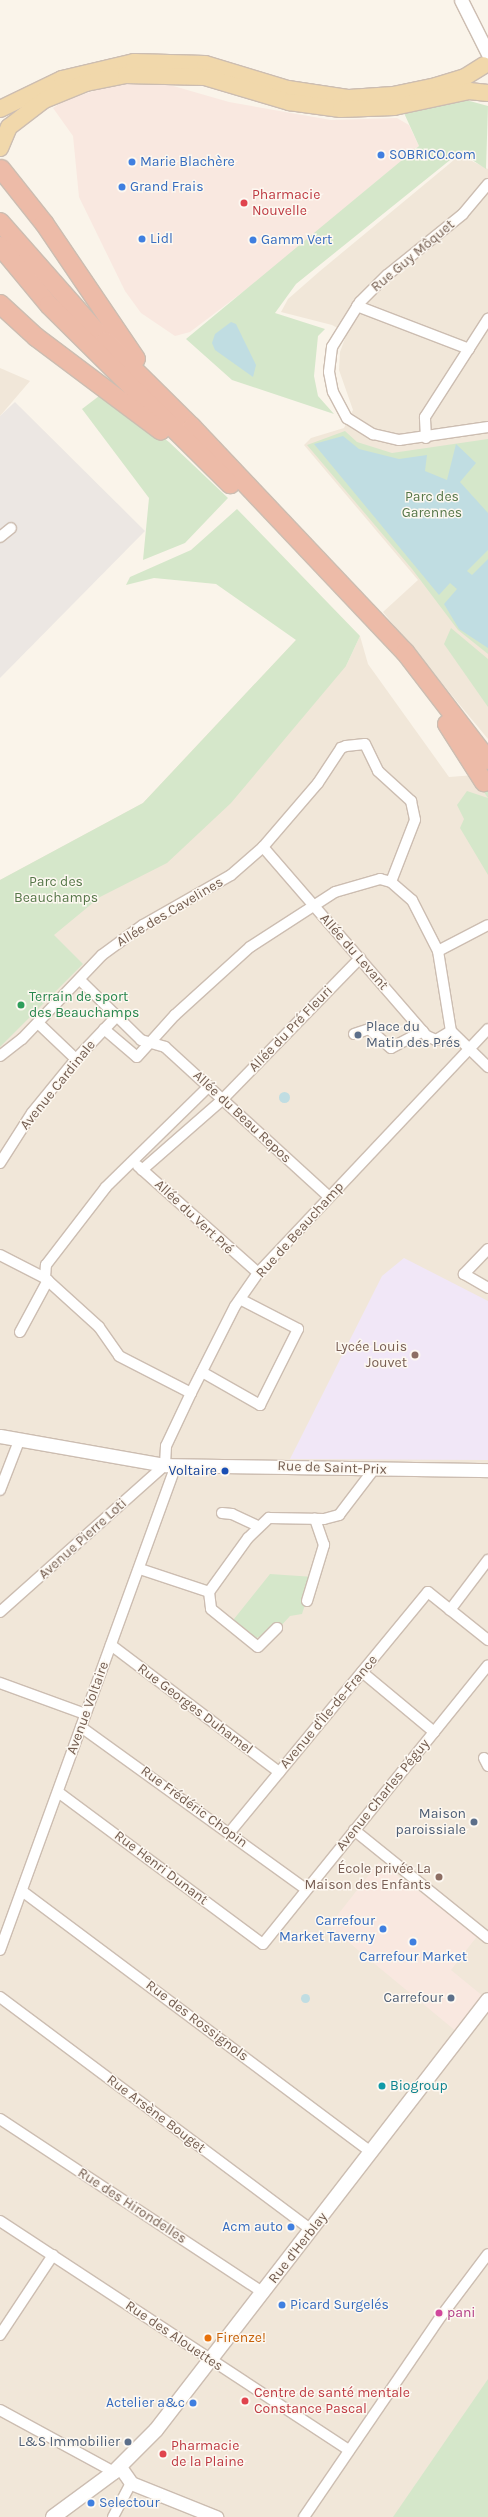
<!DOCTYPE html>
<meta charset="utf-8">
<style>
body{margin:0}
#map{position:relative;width:488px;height:2517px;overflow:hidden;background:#faf4ea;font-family:Karla,sans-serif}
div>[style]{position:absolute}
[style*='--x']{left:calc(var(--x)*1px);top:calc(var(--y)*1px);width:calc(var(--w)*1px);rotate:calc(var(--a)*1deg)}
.residential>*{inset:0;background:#f1e7d9}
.commercial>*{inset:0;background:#f9e8e0}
.industrial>*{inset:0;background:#ece7e3}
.education>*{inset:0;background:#f1e7f7}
.green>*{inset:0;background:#d5e7ca}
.water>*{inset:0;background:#c0dde2}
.round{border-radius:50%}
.roads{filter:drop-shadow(1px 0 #ccbdb1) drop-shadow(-1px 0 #ccbdb1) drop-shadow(0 1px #ccbdb1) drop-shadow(0 -1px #ccbdb1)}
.minor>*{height:10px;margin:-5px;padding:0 5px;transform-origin:5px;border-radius:5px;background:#fff}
.tertiary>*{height:13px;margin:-6.5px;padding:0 6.5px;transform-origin:6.5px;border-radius:6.5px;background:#fff}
.secondary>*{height:14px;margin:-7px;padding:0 7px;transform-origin:7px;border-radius:7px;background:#fff}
.primary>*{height:16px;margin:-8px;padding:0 8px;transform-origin:8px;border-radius:8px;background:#f1d8ab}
.motorway>*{height:18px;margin:-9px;padding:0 9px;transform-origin:9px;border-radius:9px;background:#edbba8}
.dots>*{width:11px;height:11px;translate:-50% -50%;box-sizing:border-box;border:2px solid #fdf8f1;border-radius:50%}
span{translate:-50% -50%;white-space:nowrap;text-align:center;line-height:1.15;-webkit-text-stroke:3px #fdf8f1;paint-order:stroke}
.shop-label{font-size:14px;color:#366cbe}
.left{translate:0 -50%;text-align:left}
.right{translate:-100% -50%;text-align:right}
.health-label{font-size:14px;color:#be3a42}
.street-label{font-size:14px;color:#735d50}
.park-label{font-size:14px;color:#567749}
.leisure-label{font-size:14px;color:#27864d}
.service-label{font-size:14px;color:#4e5e75}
.education-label{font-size:14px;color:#785e54}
.transit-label{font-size:14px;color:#164399}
.culture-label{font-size:14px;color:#0d838f}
.hotel-label{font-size:14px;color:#b23c85}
.food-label{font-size:14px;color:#c56008}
</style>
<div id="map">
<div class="residential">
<div style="clip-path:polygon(460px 155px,488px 169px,488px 739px,383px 612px,418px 580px,304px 445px,311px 438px,344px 428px,353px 410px,339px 370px,340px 352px,347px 333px,332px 325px,281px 312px,288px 299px,320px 271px)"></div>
<div style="clip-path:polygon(0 368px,30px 381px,0 416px)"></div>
<div style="clip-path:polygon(360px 636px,368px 664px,449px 777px,488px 774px,488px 2517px,0 2517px,0 880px,143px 803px,296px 640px,346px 666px)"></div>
</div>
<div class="commercial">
<div style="clip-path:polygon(156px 81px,229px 102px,331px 120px,397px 118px,409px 125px,419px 146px,264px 276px,190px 332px,175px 336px,141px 313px,125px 291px,79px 197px,73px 136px,53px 108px,65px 100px,116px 84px)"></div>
<div style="clip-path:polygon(379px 1862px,478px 1935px,451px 1970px,484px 1997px,457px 2032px,329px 1926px)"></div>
</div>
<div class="industrial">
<div style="clip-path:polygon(15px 402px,145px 531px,0 678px,0 416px)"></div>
</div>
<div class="education">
<div style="clip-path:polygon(404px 1258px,488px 1301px,488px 1460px,290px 1459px,382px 1276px)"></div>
</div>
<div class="green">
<div style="clip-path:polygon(466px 100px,488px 106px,486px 169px,460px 152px,296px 284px,275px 313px,325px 329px,318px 336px,314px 376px,318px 396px,334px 414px,232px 380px,186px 339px,419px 146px,404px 113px)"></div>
<div style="clip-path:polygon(103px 393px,169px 442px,228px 498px,185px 543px,143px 560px,149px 498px,82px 409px)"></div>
<div style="clip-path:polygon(345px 431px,357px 442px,392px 453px,488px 439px,488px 654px,458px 630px,412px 569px,307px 445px)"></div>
<div style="clip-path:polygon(237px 509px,360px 636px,346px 666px,231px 803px,167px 863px,100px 897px,54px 935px,83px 964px,0 1047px,0 880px,143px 803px,296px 640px,216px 584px,154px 578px,126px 585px,130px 577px,191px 550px)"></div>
<div style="clip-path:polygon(451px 628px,488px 659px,488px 707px,444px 644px)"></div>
<div style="clip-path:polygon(488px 781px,488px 875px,460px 828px,464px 819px,457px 805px,467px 791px,488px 798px,479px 785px)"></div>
<div style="clip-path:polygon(270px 1574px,314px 1577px,302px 1614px,290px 1616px,279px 1628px,254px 1639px,230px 1624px)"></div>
<div style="clip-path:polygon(488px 2379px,488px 2517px,393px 2517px)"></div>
</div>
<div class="water">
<div style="clip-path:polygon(231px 322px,236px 324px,256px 365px,253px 377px,215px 350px,212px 343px,215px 334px)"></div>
<div style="clip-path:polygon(343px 436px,359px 449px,399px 459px,427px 455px,425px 471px,447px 480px,456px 444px,476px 463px,460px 482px,488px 513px,488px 550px,467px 571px,472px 575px,488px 559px,488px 648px,459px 629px,444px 604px,457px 589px,450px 583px,439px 595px,314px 444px)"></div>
<div class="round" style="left:278.5px;top:1091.5px;width:11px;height:11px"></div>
<div class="round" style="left:300.5px;top:1993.5px;width:9px;height:9px"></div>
</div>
<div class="roads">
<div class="minor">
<div style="--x:488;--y:184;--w:39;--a:130"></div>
<div style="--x:463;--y:214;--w:97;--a:141.2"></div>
<div style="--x:387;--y:275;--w:38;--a:135"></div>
<div style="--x:360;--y:302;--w:53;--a:121.9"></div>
<div style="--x:332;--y:347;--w:25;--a:97"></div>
<div style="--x:329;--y:372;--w:20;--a:79"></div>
<div style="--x:333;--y:392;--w:30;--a:62"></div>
<div style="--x:347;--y:418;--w:31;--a:32"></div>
<div style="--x:373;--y:434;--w:27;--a:13"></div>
<div style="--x:399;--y:440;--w:90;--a:-8.3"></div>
<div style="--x:357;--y:306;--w:120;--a:21"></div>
<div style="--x:426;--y:438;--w:21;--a:-93"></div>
<div style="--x:425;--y:417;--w:117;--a:-57.3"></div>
<div style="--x:0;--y:537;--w:14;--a:-39"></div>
<div style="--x:263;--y:847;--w:250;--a:49.1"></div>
<div style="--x:427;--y:1036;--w:10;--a:24"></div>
<div style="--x:436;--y:1040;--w:17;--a:-31"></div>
<div style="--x:438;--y:951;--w:56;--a:-27.5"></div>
<div style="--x:80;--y:980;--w:86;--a:44.5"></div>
<div style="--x:141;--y:1040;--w:25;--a:16"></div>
<div style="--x:165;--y:1047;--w:222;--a:42.4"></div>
<div style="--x:38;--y:1023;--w:52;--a:43.5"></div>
<div style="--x:104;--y:1029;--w:43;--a:40.3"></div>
<div style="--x:137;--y:1057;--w:57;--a:-47.9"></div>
<div style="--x:175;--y:1015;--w:101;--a:-42.2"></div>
<div style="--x:250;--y:947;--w:101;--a:-32.9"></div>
<div style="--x:335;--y:892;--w:47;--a:-16.1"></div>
<div style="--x:380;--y:879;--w:11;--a:15"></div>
<div style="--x:391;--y:882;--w:28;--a:41"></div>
<div style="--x:412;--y:900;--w:57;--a:63"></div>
<div style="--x:438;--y:951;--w:81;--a:80.8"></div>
<div style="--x:451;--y:1031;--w:52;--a:44.2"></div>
<div style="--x:354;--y:1034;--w:16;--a:-18"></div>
<div style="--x:369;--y:1029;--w:29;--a:41"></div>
<div style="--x:391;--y:1048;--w:36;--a:-28"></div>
<div style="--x:0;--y:1056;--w:28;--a:-38"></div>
<div style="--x:22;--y:1039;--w:116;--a:-46.4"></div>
<div style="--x:102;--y:955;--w:51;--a:-36.2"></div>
<div style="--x:143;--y:925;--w:101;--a:-29.6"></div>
<div style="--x:231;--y:875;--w:43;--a:-41.2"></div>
<div style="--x:263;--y:847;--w:84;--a:-49.3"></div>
<div style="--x:318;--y:783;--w:42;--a:-56.7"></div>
<div style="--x:341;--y:748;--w:5;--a:-22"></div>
<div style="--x:346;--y:746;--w:19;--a:-6"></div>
<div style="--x:365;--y:744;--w:30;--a:64"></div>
<div style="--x:378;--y:771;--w:45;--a:42.3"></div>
<div style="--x:411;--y:801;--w:19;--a:78"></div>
<div style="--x:415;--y:820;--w:66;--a:111.2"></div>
<div style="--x:0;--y:1163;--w:59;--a:-57.4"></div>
<div style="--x:32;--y:1113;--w:70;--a:-50.8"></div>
<div style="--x:76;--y:1059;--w:59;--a:-46.4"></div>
<div style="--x:138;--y:1166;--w:161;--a:41.7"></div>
<div style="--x:142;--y:1170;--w:106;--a:-41.2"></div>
<div style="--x:222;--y:1100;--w:198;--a:-45.8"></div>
<div style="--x:488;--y:1249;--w:35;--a:134"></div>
<div style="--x:464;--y:1274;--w:28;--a:30"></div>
<div style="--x:0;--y:1255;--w:51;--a:27.1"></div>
<div style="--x:45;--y:1278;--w:73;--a:42.2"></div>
<div style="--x:99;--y:1327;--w:35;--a:55"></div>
<div style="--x:119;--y:1356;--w:81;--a:27.2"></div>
<div style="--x:45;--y:1278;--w:13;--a:-86"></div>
<div style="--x:46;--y:1265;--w:98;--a:-52.4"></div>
<div style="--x:106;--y:1187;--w:144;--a:-44.4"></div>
<div style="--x:20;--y:1332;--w:59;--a:-61.7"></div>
<div style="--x:202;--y:1372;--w:67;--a:29.6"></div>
<div style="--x:260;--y:1405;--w:85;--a:-63.4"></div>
<div style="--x:298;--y:1329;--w:65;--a:-152.7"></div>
<div style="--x:0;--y:1490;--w:53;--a:-68.8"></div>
<div style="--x:222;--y:1513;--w:10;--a:6"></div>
<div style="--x:232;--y:1514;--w:29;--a:25"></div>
<div style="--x:140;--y:1569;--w:73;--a:18.4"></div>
<div style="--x:209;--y:1592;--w:67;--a:-54.2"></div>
<div style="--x:248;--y:1538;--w:29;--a:-44"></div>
<div style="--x:269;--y:1518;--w:55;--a:1"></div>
<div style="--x:324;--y:1519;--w:16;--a:-15"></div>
<div style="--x:339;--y:1515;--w:58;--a:-52.7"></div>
<div style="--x:209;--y:1592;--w:17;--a:83"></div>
<div style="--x:211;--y:1609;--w:60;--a:39"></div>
<div style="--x:258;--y:1647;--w:27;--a:-45"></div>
<div style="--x:307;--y:1601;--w:59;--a:-73.1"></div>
<div style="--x:324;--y:1545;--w:28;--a:-109"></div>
<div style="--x:450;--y:1610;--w:63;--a:-52.8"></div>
<div style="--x:0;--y:1612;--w:221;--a:-41.7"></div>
<div style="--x:165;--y:1465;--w:19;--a:-87"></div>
<div style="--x:166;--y:1446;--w:59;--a:-64.7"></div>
<div style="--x:191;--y:1393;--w:97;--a:-63.2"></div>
<div style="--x:235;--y:1306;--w:40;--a:-55.1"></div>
<div style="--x:258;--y:1273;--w:335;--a:-46.7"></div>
<div style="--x:111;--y:1645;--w:211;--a:37.1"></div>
<div style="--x:362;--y:1672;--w:94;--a:39.8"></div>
<div style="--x:0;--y:1683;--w:90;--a:20"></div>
<div style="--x:81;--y:1727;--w:277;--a:35.8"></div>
<div style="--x:484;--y:1758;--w:9;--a:63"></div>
<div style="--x:58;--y:1792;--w:255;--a:36.6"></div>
<div style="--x:263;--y:1944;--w:358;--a:-51.1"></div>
<div style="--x:354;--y:1830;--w:172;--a:38.9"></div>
<div style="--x:230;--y:1832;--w:311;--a:-50.5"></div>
<div style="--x:428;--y:1592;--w:77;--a:38.7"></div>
<div style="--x:22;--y:1891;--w:437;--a:36.8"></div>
<div style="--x:0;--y:1950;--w:516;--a:-70.05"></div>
<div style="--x:0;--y:1997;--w:389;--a:36.8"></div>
<div style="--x:0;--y:2119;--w:316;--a:33.4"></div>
<div style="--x:0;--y:2221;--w:417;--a:33.3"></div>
<div style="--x:0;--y:2335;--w:96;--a:-56.5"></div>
<div style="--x:0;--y:2410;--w:130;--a:28.5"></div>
<div style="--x:113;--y:2517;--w:38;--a:-62"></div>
<div style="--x:304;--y:2517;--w:245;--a:-55.7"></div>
<div style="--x:442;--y:2315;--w:76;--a:-53"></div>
</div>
<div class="tertiary">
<div style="--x:461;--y:0;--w:60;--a:63.4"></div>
<div style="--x:0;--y:1436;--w:168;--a:10"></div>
<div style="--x:165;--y:1465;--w:323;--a:0.9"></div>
<div style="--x:120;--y:2467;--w:19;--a:55"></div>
<div style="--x:131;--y:2483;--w:92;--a:21.8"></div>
</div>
<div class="secondary">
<div style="--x:53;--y:2517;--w:76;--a:-36.4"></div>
<div style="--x:114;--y:2472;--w:59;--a:-45"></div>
<div style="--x:156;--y:2430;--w:543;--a:-52.33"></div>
</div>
<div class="primary">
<div style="--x:0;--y:109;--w:69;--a:-25.8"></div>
<div style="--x:62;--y:79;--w:74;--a:-13.3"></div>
<div style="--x:134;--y:62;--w:71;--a:1.6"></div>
<div style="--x:205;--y:64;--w:87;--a:16.8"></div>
<div style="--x:288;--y:89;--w:62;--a:8.4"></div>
<div style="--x:349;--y:98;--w:44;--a:-3.9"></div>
<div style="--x:393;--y:95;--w:44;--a:-11.8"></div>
<div style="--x:436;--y:86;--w:30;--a:-17"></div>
<div style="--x:465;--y:77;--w:22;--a:-32"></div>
<div style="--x:0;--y:148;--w:23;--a:-67"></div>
<div style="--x:9;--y:127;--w:44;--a:-37.6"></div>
<div style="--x:44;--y:100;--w:45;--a:-22"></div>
<div style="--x:86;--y:83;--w:41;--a:-11.3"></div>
<div style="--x:126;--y:75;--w:79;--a:1.5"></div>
<div style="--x:205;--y:77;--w:88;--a:16.6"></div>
<div style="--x:289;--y:102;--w:52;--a:7.7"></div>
<div style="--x:341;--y:109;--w:53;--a:-2.2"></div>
<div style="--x:394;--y:107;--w:77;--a:-12"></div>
<div style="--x:469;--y:91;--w:19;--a:6"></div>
</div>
<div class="motorway">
<div style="--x:1;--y:169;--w:69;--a:51.5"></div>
<div style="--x:44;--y:223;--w:164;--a:55.9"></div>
<div style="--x:0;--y:222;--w:159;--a:48.6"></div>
<div style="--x:105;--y:341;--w:122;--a:44.7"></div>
<div style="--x:192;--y:427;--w:310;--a:46.6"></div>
<div style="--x:405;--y:652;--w:136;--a:52.5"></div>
<div style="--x:0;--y:246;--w:77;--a:50.3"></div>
<div style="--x:49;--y:305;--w:255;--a:44.7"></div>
<div style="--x:0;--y:304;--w:49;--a:42.5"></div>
<div style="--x:36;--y:337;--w:156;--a:36.9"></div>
<div style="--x:447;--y:724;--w:69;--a:57.5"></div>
</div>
</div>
<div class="dots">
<div style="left:381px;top:155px;background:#3f7fe0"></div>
<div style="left:132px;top:162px;background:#3f7fe0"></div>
<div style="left:122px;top:187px;background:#3f7fe0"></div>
<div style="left:244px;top:203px;background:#e0444e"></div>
<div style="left:142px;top:239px;background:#3f7fe0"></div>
<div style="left:253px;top:240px;background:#3f7fe0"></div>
<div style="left:21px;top:1005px;background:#2e9e5b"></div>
<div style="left:358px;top:1035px;background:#5c6f8a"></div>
<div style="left:415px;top:1355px;background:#8d6e63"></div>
<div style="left:225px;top:1471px;background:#1a4fb4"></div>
<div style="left:474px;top:1822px;background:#5c6f8a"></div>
<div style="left:439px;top:1877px;background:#8d6e63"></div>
<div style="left:383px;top:1929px;background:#3f7fe0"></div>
<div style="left:413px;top:1942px;background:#3f7fe0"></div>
<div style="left:451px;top:1998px;background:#5c6f8a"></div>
<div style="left:382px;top:2086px;background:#0f9aa8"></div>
<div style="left:291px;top:2227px;background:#3f7fe0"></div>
<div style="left:282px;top:2305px;background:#3f7fe0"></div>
<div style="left:439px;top:2313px;background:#d1479c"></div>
<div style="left:208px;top:2338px;background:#e8710a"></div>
<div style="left:245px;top:2401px;background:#e0444e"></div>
<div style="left:193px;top:2403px;background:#3f7fe0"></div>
<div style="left:128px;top:2442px;background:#5c6f8a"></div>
<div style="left:163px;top:2454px;background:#e0444e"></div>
<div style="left:91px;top:2503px;background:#3f7fe0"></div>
</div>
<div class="shop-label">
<span class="left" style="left:389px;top:155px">SOBRICO.com</span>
<span class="left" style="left:140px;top:162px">Marie Blachère</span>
<span class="left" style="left:130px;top:187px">Grand Frais</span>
<span class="left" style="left:150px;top:239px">Lidl</span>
<span class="left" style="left:261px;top:240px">Gamm Vert</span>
<span class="right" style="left:375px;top:1929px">Carrefour<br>Market Taverny</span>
<span style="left:413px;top:1957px">Carrefour Market</span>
<span class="right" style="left:283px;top:2227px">Acm auto</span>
<span class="left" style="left:290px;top:2305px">Picard Surgelés</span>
<span class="right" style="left:185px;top:2403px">Actelier a&amp;c</span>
<span class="left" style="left:99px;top:2503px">Selectour</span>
</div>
<div class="health-label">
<span class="left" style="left:252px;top:203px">Pharmacie<br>Nouvelle</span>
<span class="left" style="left:254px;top:2401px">Centre de santé mentale<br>Constance Pascal</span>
<span class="left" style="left:171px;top:2454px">Pharmacie<br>de la Plaine</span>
</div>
<div class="street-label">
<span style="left:413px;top:256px;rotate:-40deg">Rue Guy Môquet</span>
<span style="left:170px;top:912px;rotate:-31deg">Allée des Cavelines</span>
<span style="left:354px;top:952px;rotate:49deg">Allée du Levant</span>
<span style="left:291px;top:1029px;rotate:-46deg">Allée du Pré Fleuri</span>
<span style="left:58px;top:1085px;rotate:-51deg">Avenue Cardinale</span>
<span style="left:242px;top:1117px;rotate:43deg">Allée du Beau Repos</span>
<span style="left:194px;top:1217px;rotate:43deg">Allée du Vert Pré</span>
<span style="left:300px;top:1230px;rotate:-48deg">Rue de Beauchamp</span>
<span style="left:332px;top:1468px;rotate:2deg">Rue de Saint-Prix</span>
<span style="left:83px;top:1539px;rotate:-42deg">Avenue Pierre Loti</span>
<span style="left:88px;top:1708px;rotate:-70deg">Avenue Voltaire</span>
<span style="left:195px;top:1709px;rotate:37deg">Rue Georges Duhamel</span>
<span style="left:329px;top:1712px;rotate:-50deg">Avenue d'Île-de-France</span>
<span style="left:383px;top:1795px;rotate:-51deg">Avenue Charles Péguy</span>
<span style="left:194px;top:1807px;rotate:36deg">Rue Frédéric Chopin</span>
<span style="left:161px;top:1868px;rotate:37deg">Rue Henri Dunant</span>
<span style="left:197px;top:2021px;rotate:37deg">Rue des Rossignols</span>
<span style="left:156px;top:2114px;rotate:37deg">Rue Arsène Bouget</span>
<span style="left:132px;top:2206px;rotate:33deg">Rue des Hirondelles</span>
<span style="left:298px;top:2248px;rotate:-52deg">Rue d'Herblay</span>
<span style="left:174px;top:2336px;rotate:34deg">Rue des Alouettes</span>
</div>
<div class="park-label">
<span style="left:432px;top:505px">Parc des<br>Garennes</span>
<span style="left:56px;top:890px">Parc des<br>Beauchamps</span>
</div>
<div class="leisure-label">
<span class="left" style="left:29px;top:1005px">Terrain de sport<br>des Beauchamps</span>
</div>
<div class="service-label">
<span class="left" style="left:366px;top:1035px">Place du<br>Matin des Prés</span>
<span class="right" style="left:466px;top:1822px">Maison<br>paroissiale</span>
<span class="right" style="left:443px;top:1998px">Carrefour</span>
<span class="right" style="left:120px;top:2442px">L&amp;S Immobilier</span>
</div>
<div class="education-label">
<span class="right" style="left:407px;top:1355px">Lycée Louis<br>Jouvet</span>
<span class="right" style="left:431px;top:1877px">École privée La<br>Maison des Enfants</span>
</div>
<div class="transit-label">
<span class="right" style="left:217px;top:1471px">Voltaire</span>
</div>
<div class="culture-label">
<span class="left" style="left:390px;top:2086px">Biogroup</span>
</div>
<div class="hotel-label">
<span class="left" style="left:447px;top:2313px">pani</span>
</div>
<div class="food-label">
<span class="left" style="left:216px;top:2338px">Firenze!</span>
</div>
</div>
